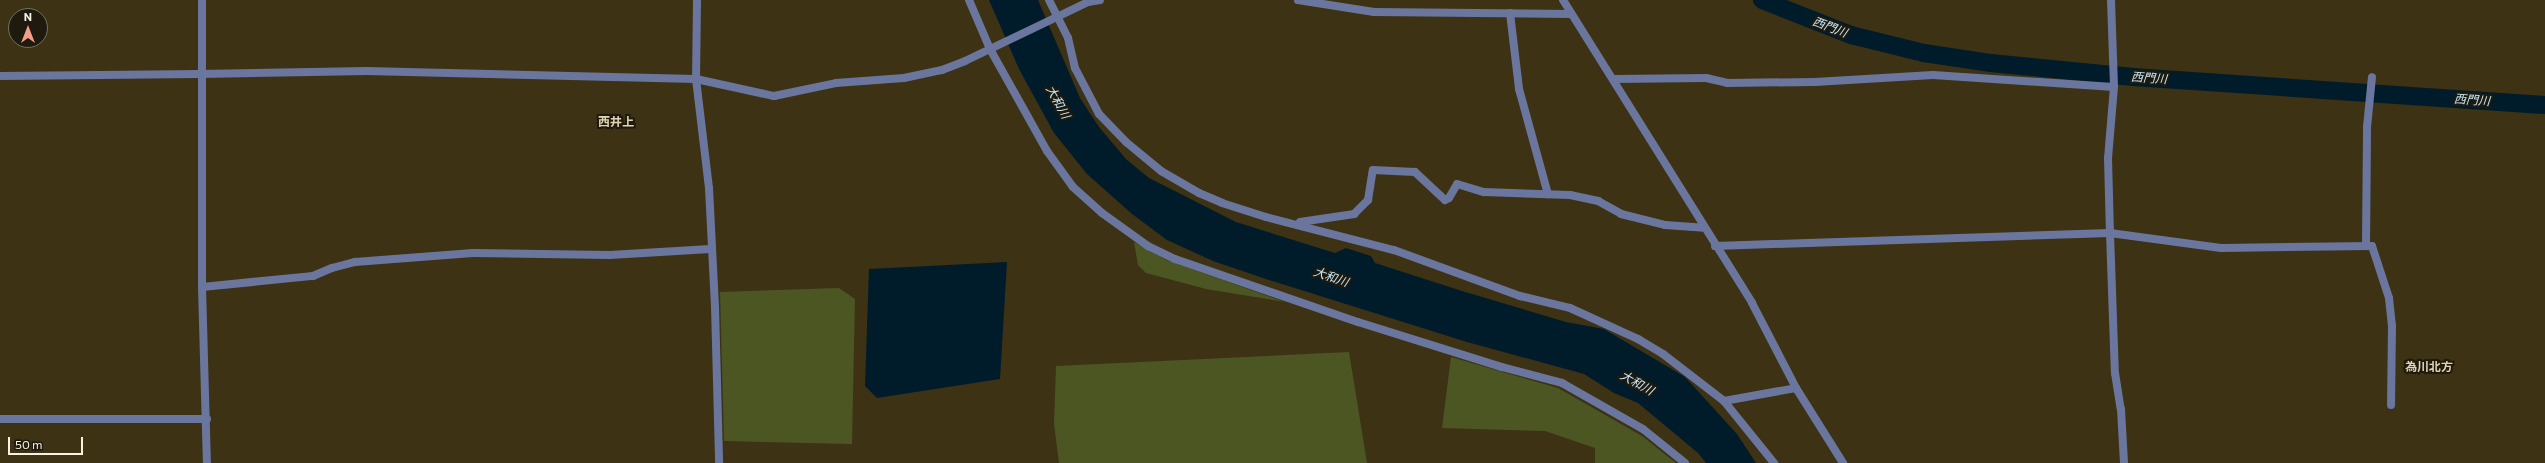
<!DOCTYPE html>
<meta charset="utf-8">
<style>
body{margin:0}
#map{position:relative;width:2545px;height:463px;overflow:hidden;background:#3d3214;font-family:Commissioner,"Noto Sans JP",sans-serif}
div>[style]{position:absolute}
[style*='--x']{left:calc(var(--x)*1px);top:calc(var(--y)*1px);width:calc(var(--w)*1px);rotate:calc(var(--a)*1deg)}
.green>*{inset:0;background:#4b5623}
.water>*{inset:0;background:#001c2b}
.river>*{height:18px;margin:-9px;padding:0 9px;transform-origin:9px;border-radius:9px;background:#001c2b}
.minor>*{height:8px;margin:-4px;padding:0 4px;transform-origin:4px;border-radius:4px;background:#6a769d}
.tertiary>*{height:8px;margin:-4px;padding:0 4px;transform-origin:4px;border-radius:4px;background:#6a769d}
span{translate:-50% -50%;white-space:nowrap;text-align:center;line-height:1.15;-webkit-text-stroke:4px #1f1a0e;paint-order:stroke}
.water-label{font-size:12px;color:#c7e8fb;font-style:italic}
.neighbourhood-label{font-size:12px;color:#e1d4b2;font-weight:700}
.north{position:absolute;left:8px;top:8px;width:40px;height:40px;box-sizing:border-box;background:#1f1a0e;border:1px solid #767062;border-radius:50%;rotate:0deg;font-size:11px;font-weight:700;line-height:16px;text-align:center;color:#f8f2e1}
.north::after{content:'';display:block;margin:auto;width:14px;height:18px;background:#f49e88;clip-path:polygon(50% 0,100% 100%,50% 72%,0 100%)}
.scale{position:absolute;left:8px;top:437px;width:75px;height:18px;box-sizing:border-box;border:2px solid #f8f2e1;border-top:0;padding-left:5px;font-size:12px;line-height:14px;white-space:nowrap;color:#f8f2e1;-webkit-text-stroke:3px #1f1a0e;paint-order:stroke}
</style>
<div id="map">
<div class="green">
<div style="clip-path:polygon(1134px 242px,1166px 260px,1285px 302px,1206px 289px,1146px 273px,1138px 265px)"></div>
<div style="clip-path:polygon(839px 288px,855px 299px,852px 444px,724px 441px,720px 292px)"></div>
<div style="clip-path:polygon(1349px 352px,1367px 463px,1059px 463px,1054px 424px,1056px 366px)"></div>
<div style="clip-path:polygon(1451px 357px,1558px 388px,1642px 436px,1676px 463px,1595px 463px,1595px 448px,1545px 431px,1442px 428px)"></div>
</div>
<div class="water">
<div style="clip-path:polygon(989px 0,1038px 0,1080px 98px,1099px 127px,1126px 159px,1149px 178px,1236px 222px,1335px 253px,1346px 248px,1371px 256px,1375px 263px,1462px 291px,1566px 322px,1604px 329px,1685px 377px,1737px 434px,1756px 463px,1706px 463px,1698px 453px,1638px 403px,1614px 393px,1584px 374px,1467px 342px,1266px 279px,1213px 261px,1167px 240px,1132px 214px,1087px 174px,1054px 133px,1019px 69px)"></div>
<div style="clip-path:polygon(1007px 262px,1000px 379px,877px 398px,865px 386px,869px 269px)"></div>
</div>
<div class="river">
<div style="--x:1762;--y:0;--w:96;--a:21.5"></div>
<div style="--x:1851;--y:35;--w:75;--a:13.9"></div>
<div style="--x:1924;--y:53;--w:68;--a:8.5"></div>
<div style="--x:1991;--y:63;--w:143;--a:5.6"></div>
<div style="--x:2133;--y:77;--w:413;--a:3.9"></div>
</div>
<div class="minor">
<div style="--x:697;--y:0;--w:79;--a:90.7"></div>
<div style="--x:696;--y:79;--w:110;--a:83.2"></div>
<div style="--x:709;--y:188;--w:118;--a:87.1"></div>
<div style="--x:969;--y:0;--w:53;--a:66.8"></div>
<div style="--x:990;--y:49;--w:117;--a:60.8"></div>
<div style="--x:1047;--y:151;--w:44;--a:54.2"></div>
<div style="--x:1073;--y:187;--w:39;--a:42"></div>
<div style="--x:1102;--y:213;--w:57;--a:35.7"></div>
<div style="--x:1148;--y:246;--w:30;--a:26"></div>
<div style="--x:1175;--y:259;--w:194;--a:19"></div>
<div style="--x:1358;--y:322;--w:151;--a:17.4"></div>
<div style="--x:1502;--y:367;--w:62;--a:14.9"></div>
<div style="--x:1562;--y:383;--w:93;--a:29.6"></div>
<div style="--x:1643;--y:429;--w:54;--a:39"></div>
<div style="--x:1049;--y:0;--w:42;--a:63.4"></div>
<div style="--x:1068;--y:38;--w:31;--a:77"></div>
<div style="--x:1075;--y:68;--w:52;--a:62.4"></div>
<div style="--x:1099;--y:114;--w:39;--a:46"></div>
<div style="--x:1126;--y:142;--w:45;--a:39.6"></div>
<div style="--x:1161;--y:171;--w:44;--a:30.1"></div>
<div style="--x:1199;--y:193;--w:25;--a:23"></div>
<div style="--x:1222;--y:203;--w:46;--a:17.7"></div>
<div style="--x:1266;--y:217;--w:132;--a:14.5"></div>
<div style="--x:1394;--y:250;--w:134;--a:20.1"></div>
<div style="--x:1520;--y:296;--w:51;--a:13.5"></div>
<div style="--x:1570;--y:308;--w:75;--a:24.5"></div>
<div style="--x:1638;--y:339;--w:29;--a:31"></div>
<div style="--x:1663;--y:354;--w:77;--a:37.6"></div>
<div style="--x:1724;--y:401;--w:80;--a:51.1"></div>
<div style="--x:1563;--y:0;--w:357;--a:58"></div>
<div style="--x:1752;--y:303;--w:96;--a:62.6"></div>
<div style="--x:1796;--y:388;--w:89;--a:57.9"></div>
<div style="--x:2111;--y:0;--w:87;--a:88"></div>
<div style="--x:2114;--y:87;--w:71;--a:94.8"></div>
<div style="--x:2108;--y:158;--w:75;--a:88.5"></div>
<div style="--x:2110;--y:233;--w:140;--a:88"></div>
<div style="--x:2115;--y:373;--w:36;--a:81"></div>
<div style="--x:2121;--y:409;--w:54;--a:86.8"></div>
<div style="--x:1510;--y:13;--w:77;--a:83.2"></div>
<div style="--x:1519;--y:89;--w:109;--a:74.6"></div>
<div style="--x:200;--y:74;--w:167;--a:-1"></div>
<div style="--x:367;--y:71;--w:329;--a:1.4"></div>
<div style="--x:696;--y:79;--w:80;--a:12.3"></div>
<div style="--x:774;--y:96;--w:63;--a:-11.8"></div>
<div style="--x:836;--y:83;--w:68;--a:-4.2"></div>
<div style="--x:1613;--y:79;--w:93;--a:-0.6"></div>
<div style="--x:1706;--y:78;--w:22;--a:13"></div>
<div style="--x:1727;--y:83;--w:88;--a:-0.7"></div>
<div style="--x:1815;--y:82;--w:118;--a:-3.4"></div>
<div style="--x:1933;--y:75;--w:181;--a:3.8"></div>
<div style="--x:1300;--y:222;--w:55;--a:-8.4"></div>
<div style="--x:1354;--y:214;--w:20;--a:-45"></div>
<div style="--x:1368;--y:200;--w:30;--a:-81"></div>
<div style="--x:1373;--y:170;--w:42;--a:2.7"></div>
<div style="--x:1415;--y:172;--w:41;--a:43"></div>
<div style="--x:1445;--y:200;--w:4;--a:-27"></div>
<div style="--x:1449;--y:198;--w:16;--a:-60"></div>
<div style="--x:1457;--y:184;--w:28;--a:17"></div>
<div style="--x:1484;--y:192;--w:86;--a:2"></div>
<div style="--x:1570;--y:195;--w:29;--a:12"></div>
<div style="--x:1598;--y:201;--w:26;--a:29"></div>
<div style="--x:1621;--y:214;--w:45;--a:14"></div>
<div style="--x:1665;--y:225;--w:39;--a:4"></div>
<div style="--x:1715;--y:246;--w:395;--a:-1.9"></div>
<div style="--x:2110;--y:233;--w:112;--a:7.7"></div>
<div style="--x:2221;--y:248;--w:151;--a:-0.8"></div>
<div style="--x:2372;--y:246;--w:55;--a:71.9"></div>
<div style="--x:2389;--y:298;--w:28;--a:84"></div>
<div style="--x:2392;--y:326;--w:79;--a:90.7"></div>
<div style="--x:2366;--y:246;--w:119;--a:-89.5"></div>
<div style="--x:2367;--y:127;--w:50;--a:-84.3"></div>
<div style="--x:202;--y:287;--w:112;--a:-5.7"></div>
<div style="--x:313;--y:276;--w:21;--a:-23"></div>
<div style="--x:332;--y:268;--w:24;--a:-15"></div>
<div style="--x:355;--y:262;--w:118;--a:-4.4"></div>
<div style="--x:473;--y:253;--w:137;--a:0.8"></div>
<div style="--x:610;--y:255;--w:100;--a:-3.4"></div>
<div style="--x:1724;--y:401;--w:73;--a:-10.2"></div>
<div style="--x:0;--y:419;--w:207;--a:0"></div>
</div>
<div class="tertiary">
<div style="--x:202;--y:0;--w:287;--a:90"></div>
<div style="--x:202;--y:287;--w:176;--a:88.4"></div>
<div style="--x:1298;--y:0;--w:77;--a:9"></div>
<div style="--x:1374;--y:12;--w:197;--a:0.6"></div>
<div style="--x:0;--y:76;--w:200;--a:-0.6"></div>
<div style="--x:904;--y:78;--w:39;--a:-12"></div>
<div style="--x:942;--y:70;--w:25;--a:-21"></div>
<div style="--x:965;--y:61;--w:136;--a:-25.6"></div>
<div style="--x:1088;--y:2;--w:12;--a:-9"></div>
<div style="--x:715;--y:306;--w:157;--a:88.5"></div>
</div>
<div class="water-label">
<span style="left:1830px;top:27px;rotate:21deg">西門川</span>
<span style="left:2149px;top:78px;rotate:4deg">西門川</span>
<span style="left:2472px;top:100px;rotate:4deg">西門川</span>
<span style="left:1058px;top:102px;rotate:61deg">大和川</span>
<span style="left:1331px;top:277px;rotate:19deg">大和川</span>
<span style="left:1637px;top:383px;rotate:29deg">大和川</span>
</div>
<div class="neighbourhood-label">
<span style="left:616px;top:122px">西井上</span>
<span style="left:2429px;top:367px">為川北方</span>
</div>
<div class="north">N</div>
<div class="scale">50 m</div>
</div>
